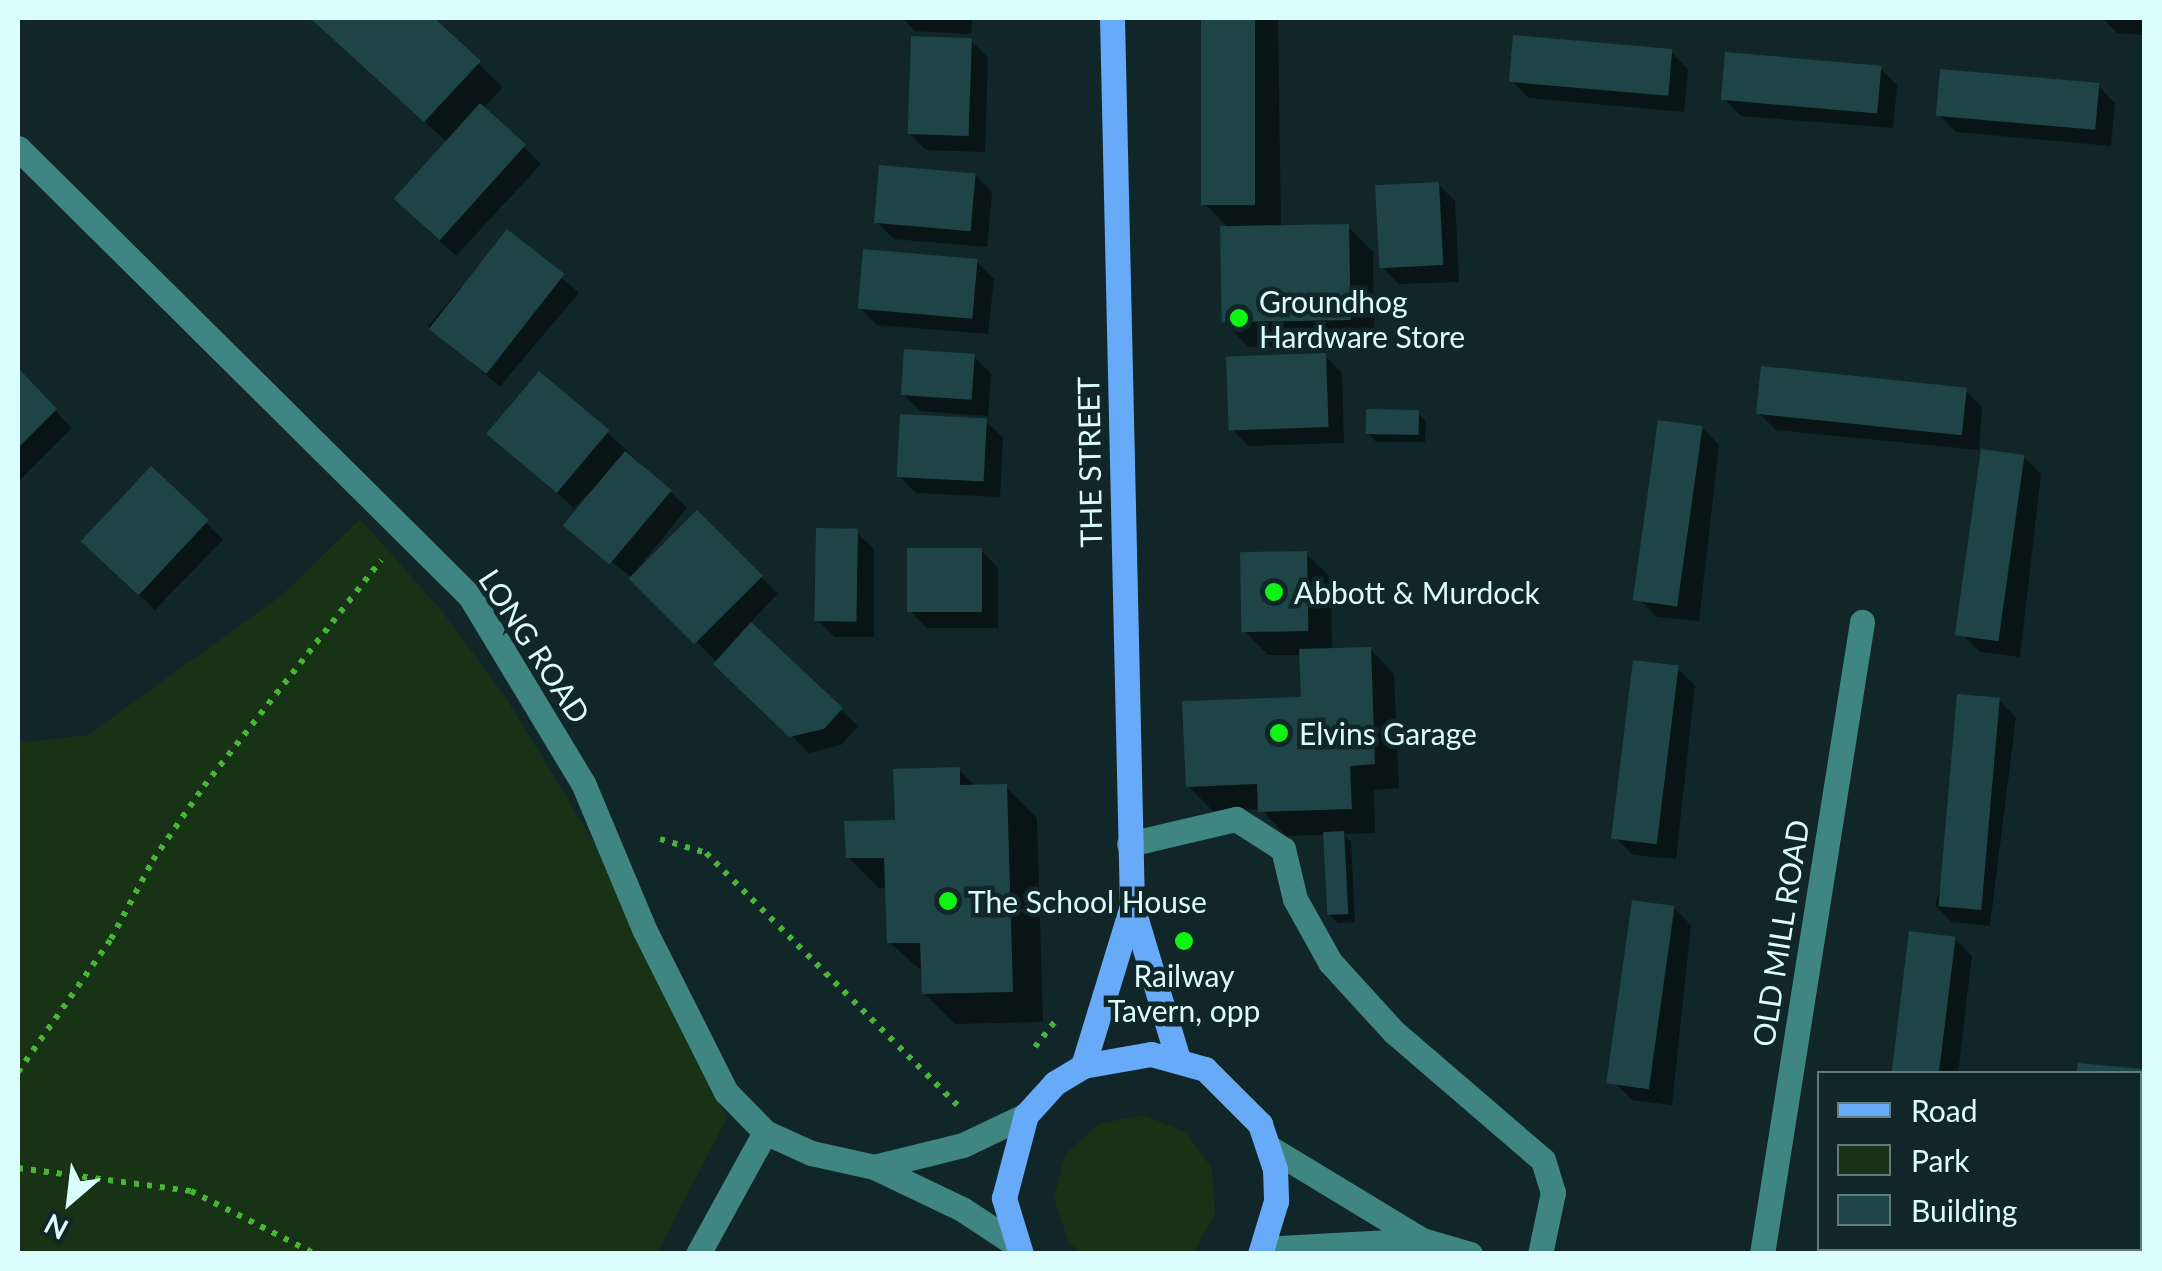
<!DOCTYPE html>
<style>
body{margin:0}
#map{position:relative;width:2162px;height:1271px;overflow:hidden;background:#112628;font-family:Lato,sans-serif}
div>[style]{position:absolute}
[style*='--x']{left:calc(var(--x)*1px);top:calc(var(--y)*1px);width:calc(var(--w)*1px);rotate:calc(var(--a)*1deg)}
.green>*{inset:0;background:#183215}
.shadow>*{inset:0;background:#0007;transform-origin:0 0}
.building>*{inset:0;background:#1e4448;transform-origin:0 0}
.path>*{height:6px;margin-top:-3px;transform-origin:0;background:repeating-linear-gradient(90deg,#49b536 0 5px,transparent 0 13px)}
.minor>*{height:25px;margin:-12.5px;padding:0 12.5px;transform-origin:12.5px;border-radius:12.5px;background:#3f8581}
.major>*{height:25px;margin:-12.5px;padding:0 12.5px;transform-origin:12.5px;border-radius:12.5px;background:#67aaf8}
.dots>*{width:28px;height:28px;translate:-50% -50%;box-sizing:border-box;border:5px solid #112628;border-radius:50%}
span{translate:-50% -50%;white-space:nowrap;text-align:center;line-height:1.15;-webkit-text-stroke:9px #112628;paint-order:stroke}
.poi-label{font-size:30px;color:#dafcfd}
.left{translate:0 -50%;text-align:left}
.street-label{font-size:30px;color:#dafcfd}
.frame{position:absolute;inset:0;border:20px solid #dafcfd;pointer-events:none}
.legend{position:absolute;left:1817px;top:1071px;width:325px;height:180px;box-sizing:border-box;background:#112628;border:2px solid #617c7d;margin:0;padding:12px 18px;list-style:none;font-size:30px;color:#dafcfd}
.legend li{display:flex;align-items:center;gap:20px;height:50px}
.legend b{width:50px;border:2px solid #617c7d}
.north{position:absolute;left:20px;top:1151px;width:100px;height:100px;-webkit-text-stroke:8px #112628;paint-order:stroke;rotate:208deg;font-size:28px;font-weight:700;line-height:40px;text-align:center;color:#dafcfd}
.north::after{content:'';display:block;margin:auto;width:35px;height:45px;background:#dafcfd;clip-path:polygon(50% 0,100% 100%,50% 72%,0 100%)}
</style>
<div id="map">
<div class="green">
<div style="clip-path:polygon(360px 519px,442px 611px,508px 701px,639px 917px,727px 1118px,657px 1253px,18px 1253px,18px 743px,88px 735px,282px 595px)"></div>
<div style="clip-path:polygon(1143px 1115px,1186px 1132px,1212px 1169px,1215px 1215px,1193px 1253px,1083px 1253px,1069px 1243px,1054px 1199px,1065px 1155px,1098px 1124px)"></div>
</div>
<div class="shadow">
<div style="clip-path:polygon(312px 18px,430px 18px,503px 87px,483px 109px,541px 164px,456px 256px,412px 215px,447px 142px)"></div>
<div style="clip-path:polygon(902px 18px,972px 18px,971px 34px,915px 31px)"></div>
<div style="clip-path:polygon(1204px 18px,1278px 18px,1281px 228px,1348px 227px,1373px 252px,1374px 344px,1249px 347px,1224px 322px,1230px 230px,1205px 204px)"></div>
<div style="clip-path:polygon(2102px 18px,2144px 18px,2144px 35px,2117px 33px)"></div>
<div style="clip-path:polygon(971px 41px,988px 58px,985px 152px,926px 150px,909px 133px)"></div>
<div style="clip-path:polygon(1671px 52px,1688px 69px,1684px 112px,1529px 98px,1512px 81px)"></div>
<div style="clip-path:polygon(1880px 68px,1897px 85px,1893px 128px,1741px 116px,1724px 99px)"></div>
<div style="clip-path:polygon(2098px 86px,2115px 103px,2111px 146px,1956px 132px,1939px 115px)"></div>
<div style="clip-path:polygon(975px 175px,992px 192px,987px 247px,894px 239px,877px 222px)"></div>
<div style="clip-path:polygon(1438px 184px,1455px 201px,1459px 282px,1399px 284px,1382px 267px)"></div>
<div style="left:507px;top:232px;width:94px;height:123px;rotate:40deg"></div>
<div style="clip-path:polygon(977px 262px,994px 279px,988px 334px,877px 325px,860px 308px)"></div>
<div style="clip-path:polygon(1325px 356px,1342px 373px,1344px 443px,1248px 446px,1231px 428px)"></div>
<div style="clip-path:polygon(974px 357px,991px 374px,988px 416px,920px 411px,903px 394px)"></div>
<div style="clip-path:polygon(18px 372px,72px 428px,18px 482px)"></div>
<div style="clip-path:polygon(1965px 390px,1982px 407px,1979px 450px,1776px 430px,1759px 413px)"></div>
<div style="clip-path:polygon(1418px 413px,1426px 421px,1425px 442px,1376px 442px,1368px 433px)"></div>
<div style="clip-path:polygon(986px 421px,1003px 438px,1000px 497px,916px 493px,899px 476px)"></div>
<div style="clip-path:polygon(1702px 428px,1719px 445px,1699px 621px,1657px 617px,1640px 600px)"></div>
<div style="clip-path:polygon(607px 432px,687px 508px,638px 568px,697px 513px,778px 594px,749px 624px,858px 726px,841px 745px,809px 753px,631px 577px,567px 526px,617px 465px,574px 508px,489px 434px)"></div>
<div style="clip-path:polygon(2024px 457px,2041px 474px,2020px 657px,1980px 652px,1963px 635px)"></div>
<div style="left:151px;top:470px;width:100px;height:98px;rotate:44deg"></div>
<div style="clip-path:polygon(856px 532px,874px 549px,874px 637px,835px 637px,818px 620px)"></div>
<div style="clip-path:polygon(981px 550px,998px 568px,998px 628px,927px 628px,910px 611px)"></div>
<div style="clip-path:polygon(1306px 554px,1331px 578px,1332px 651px,1370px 649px,1394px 674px,1399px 788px,1374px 790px,1375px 833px,1343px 834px,1351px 842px,1355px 922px,1338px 923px,1330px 915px,1326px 835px,1286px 836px,1261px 809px,1213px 811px,1188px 786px,1303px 699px,1302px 655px,1268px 655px,1244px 630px)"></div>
<div style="clip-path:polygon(1678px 669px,1695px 686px,1676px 859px,1633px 855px,1616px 838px)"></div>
<div style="clip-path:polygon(1999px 700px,2016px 718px,1990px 926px,1952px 922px,1935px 905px)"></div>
<div style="clip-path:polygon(959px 770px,977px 787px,1006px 787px,1037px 818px,1043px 1022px,955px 1024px,924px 993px,924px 973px,889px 942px,888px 888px,879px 888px,848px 857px)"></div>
<div style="clip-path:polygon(1674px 908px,1691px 925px,1672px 1105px,1632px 1100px,1615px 1083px)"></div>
<div style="clip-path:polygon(1955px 939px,1972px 956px,1958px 1074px,1896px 1074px)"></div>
<div style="clip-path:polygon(2080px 1066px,2144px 1072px,2144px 1132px,2140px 1074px)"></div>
</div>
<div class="building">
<div style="clip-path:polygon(310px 18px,434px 18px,481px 61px,424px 122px)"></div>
<div style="left:1201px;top:18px;width:54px;height:187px"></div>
<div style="left:1513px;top:35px;width:160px;height:47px;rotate:5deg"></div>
<div style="left:911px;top:36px;width:61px;height:98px;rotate:2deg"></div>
<div style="left:1725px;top:52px;width:157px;height:48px;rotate:5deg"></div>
<div style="left:1940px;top:69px;width:160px;height:47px;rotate:5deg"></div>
<div style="left:480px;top:103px;width:62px;height:129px;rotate:42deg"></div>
<div style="left:879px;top:165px;width:97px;height:58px;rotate:5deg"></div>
<div style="left:1439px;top:182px;width:83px;height:64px;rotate:87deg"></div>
<div style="left:1349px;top:224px;width:96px;height:129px;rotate:89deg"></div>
<div style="left:507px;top:229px;width:73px;height:127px;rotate:38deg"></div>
<div style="left:863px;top:249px;width:115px;height:60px;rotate:5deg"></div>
<div style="left:904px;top:349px;width:71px;height:46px;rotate:4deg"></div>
<div style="left:1326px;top:353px;width:74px;height:100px;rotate:88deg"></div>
<div style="left:1761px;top:366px;width:207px;height:48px;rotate:6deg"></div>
<div style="clip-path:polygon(18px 368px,57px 409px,18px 448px)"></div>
<div style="left:539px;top:371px;width:92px;height:82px;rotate:40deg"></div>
<div style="left:1366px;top:409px;width:53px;height:25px;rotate:1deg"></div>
<div style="left:900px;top:414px;width:87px;height:63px;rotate:3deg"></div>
<div style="left:1658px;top:420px;width:45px;height:182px;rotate:8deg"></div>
<div style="left:1981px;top:449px;width:44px;height:188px;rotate:8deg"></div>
<div style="left:625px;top:451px;width:61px;height:97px;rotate:40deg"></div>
<div style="left:151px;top:466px;width:79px;height:103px;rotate:43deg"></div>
<div style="left:697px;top:510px;width:93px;height:97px;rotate:45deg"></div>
<div style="left:816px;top:528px;width:42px;height:93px;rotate:1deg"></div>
<div style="left:907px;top:548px;width:75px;height:64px"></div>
<div style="left:1307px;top:551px;width:80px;height:67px;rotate:89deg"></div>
<div style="clip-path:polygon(751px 622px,843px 708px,824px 729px,789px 737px,713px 664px)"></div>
<div style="clip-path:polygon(1371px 647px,1375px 764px,1350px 766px,1352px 809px,1258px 812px,1257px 784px,1186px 787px,1182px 701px,1301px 697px,1299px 649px)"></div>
<div style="left:1633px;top:660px;width:46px;height:180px;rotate:7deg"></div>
<div style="left:1957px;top:694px;width:43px;height:213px;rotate:5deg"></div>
<div style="clip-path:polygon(960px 767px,960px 785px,1007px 784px,1013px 992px,922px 994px,920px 943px,887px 943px,884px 858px,846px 858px,844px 821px,895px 820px,893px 769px)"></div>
<div style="left:1344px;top:831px;width:83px;height:21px;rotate:87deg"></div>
<div style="left:1632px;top:900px;width:43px;height:185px;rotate:8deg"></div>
<div style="left:1909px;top:931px;width:47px;height:144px;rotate:7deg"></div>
<div style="clip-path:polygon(2078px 1063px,2144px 1069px,2144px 1106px,2140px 1074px,2076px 1074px)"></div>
</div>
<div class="path">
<div style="--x:660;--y:839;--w:48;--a:16.9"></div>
<div style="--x:706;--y:853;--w:356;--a:45.1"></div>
<div style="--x:1035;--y:1047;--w:33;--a:-52"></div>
<div style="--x:18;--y:1072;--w:162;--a:-55"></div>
<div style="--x:111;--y:939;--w:89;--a:-62"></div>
<div style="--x:153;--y:860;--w:90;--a:-55.4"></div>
<div style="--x:204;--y:786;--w:287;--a:-51.9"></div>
<div style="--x:18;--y:1168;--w:175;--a:7.6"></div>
<div style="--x:191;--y:1191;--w:139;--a:26.9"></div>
</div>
<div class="minor">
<div style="--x:18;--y:148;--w:636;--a:44.75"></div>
<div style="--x:470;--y:596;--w:218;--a:58.9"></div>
<div style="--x:583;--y:783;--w:160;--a:67.3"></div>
<div style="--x:645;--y:931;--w:180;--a:63.3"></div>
<div style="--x:726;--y:1092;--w:56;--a:45.7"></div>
<div style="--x:765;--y:1132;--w:51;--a:24.5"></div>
<div style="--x:811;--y:1153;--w:65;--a:12.5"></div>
<div style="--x:874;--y:1167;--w:98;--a:25.5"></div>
<div style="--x:962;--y:1209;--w:64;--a:33.4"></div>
<div style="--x:1129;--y:844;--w:110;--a:-13.2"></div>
<div style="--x:1236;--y:819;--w:56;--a:32.6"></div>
<div style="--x:1283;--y:849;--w:51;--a:76.5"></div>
<div style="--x:1295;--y:899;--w:72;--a:60.9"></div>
<div style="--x:1330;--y:962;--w:95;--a:47.6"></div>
<div style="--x:1394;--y:1032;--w:196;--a:40.7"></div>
<div style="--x:1543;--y:1160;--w:34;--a:73"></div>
<div style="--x:1553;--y:1192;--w:63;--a:101.8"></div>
<div style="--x:1270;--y:1148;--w:178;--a:31.2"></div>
<div style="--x:1422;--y:1240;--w:50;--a:16.3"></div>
<div style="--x:874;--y:1167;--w:92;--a:-13.9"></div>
<div style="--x:963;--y:1145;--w:70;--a:-25.5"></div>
<div style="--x:1263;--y:1249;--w:159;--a:-3.2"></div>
<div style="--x:698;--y:1254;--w:139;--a:-61.2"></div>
<div style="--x:1762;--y:1254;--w:640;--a:-81.01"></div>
</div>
<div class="major">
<div style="--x:1112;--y:18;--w:888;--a:88.71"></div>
<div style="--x:1132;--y:906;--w:160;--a:73.3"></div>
<div style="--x:1083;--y:1066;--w:167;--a:-73"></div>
<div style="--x:1021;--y:1254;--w:59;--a:-106.9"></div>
<div style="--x:1004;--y:1198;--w:86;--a:-75.2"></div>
<div style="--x:1026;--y:1115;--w:43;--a:-47.8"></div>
<div style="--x:1055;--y:1083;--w:33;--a:-31"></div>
<div style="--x:1083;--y:1066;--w:69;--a:-10"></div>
<div style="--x:1151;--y:1054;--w:56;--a:15.5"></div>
<div style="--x:1205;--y:1069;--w:78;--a:45"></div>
<div style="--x:1260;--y:1124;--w:47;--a:71.6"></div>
<div style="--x:1275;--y:1169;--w:32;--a:88"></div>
<div style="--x:1276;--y:1201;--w:55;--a:106.8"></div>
</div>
<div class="dots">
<div style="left:1239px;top:318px;background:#10f413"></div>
<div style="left:1274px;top:592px;background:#10f413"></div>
<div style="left:1279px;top:733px;background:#10f413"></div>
<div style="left:948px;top:901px;background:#10f413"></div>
<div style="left:1184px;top:941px;background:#10f413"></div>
</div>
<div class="poi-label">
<span class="left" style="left:1259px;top:318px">Groundhog<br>Hardware Store</span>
<span class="left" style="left:1294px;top:592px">Abbott &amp; Murdock</span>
<span class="left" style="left:1299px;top:733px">Elvins Garage</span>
<span class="left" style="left:968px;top:901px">The School House</span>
<span style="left:1184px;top:992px">Railway<br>Tavern, opp</span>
</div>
<div class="street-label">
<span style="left:1089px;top:462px;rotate:-91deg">THE STREET</span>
<span style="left:535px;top:646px;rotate:57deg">LONG ROAD</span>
<span style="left:1780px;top:933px;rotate:-81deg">OLD MILL ROAD</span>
</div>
<div class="frame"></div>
<ul class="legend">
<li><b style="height:12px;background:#67aaf8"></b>Road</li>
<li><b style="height:28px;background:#183215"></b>Park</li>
<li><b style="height:28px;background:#1e4448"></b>Building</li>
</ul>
<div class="north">N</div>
</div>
